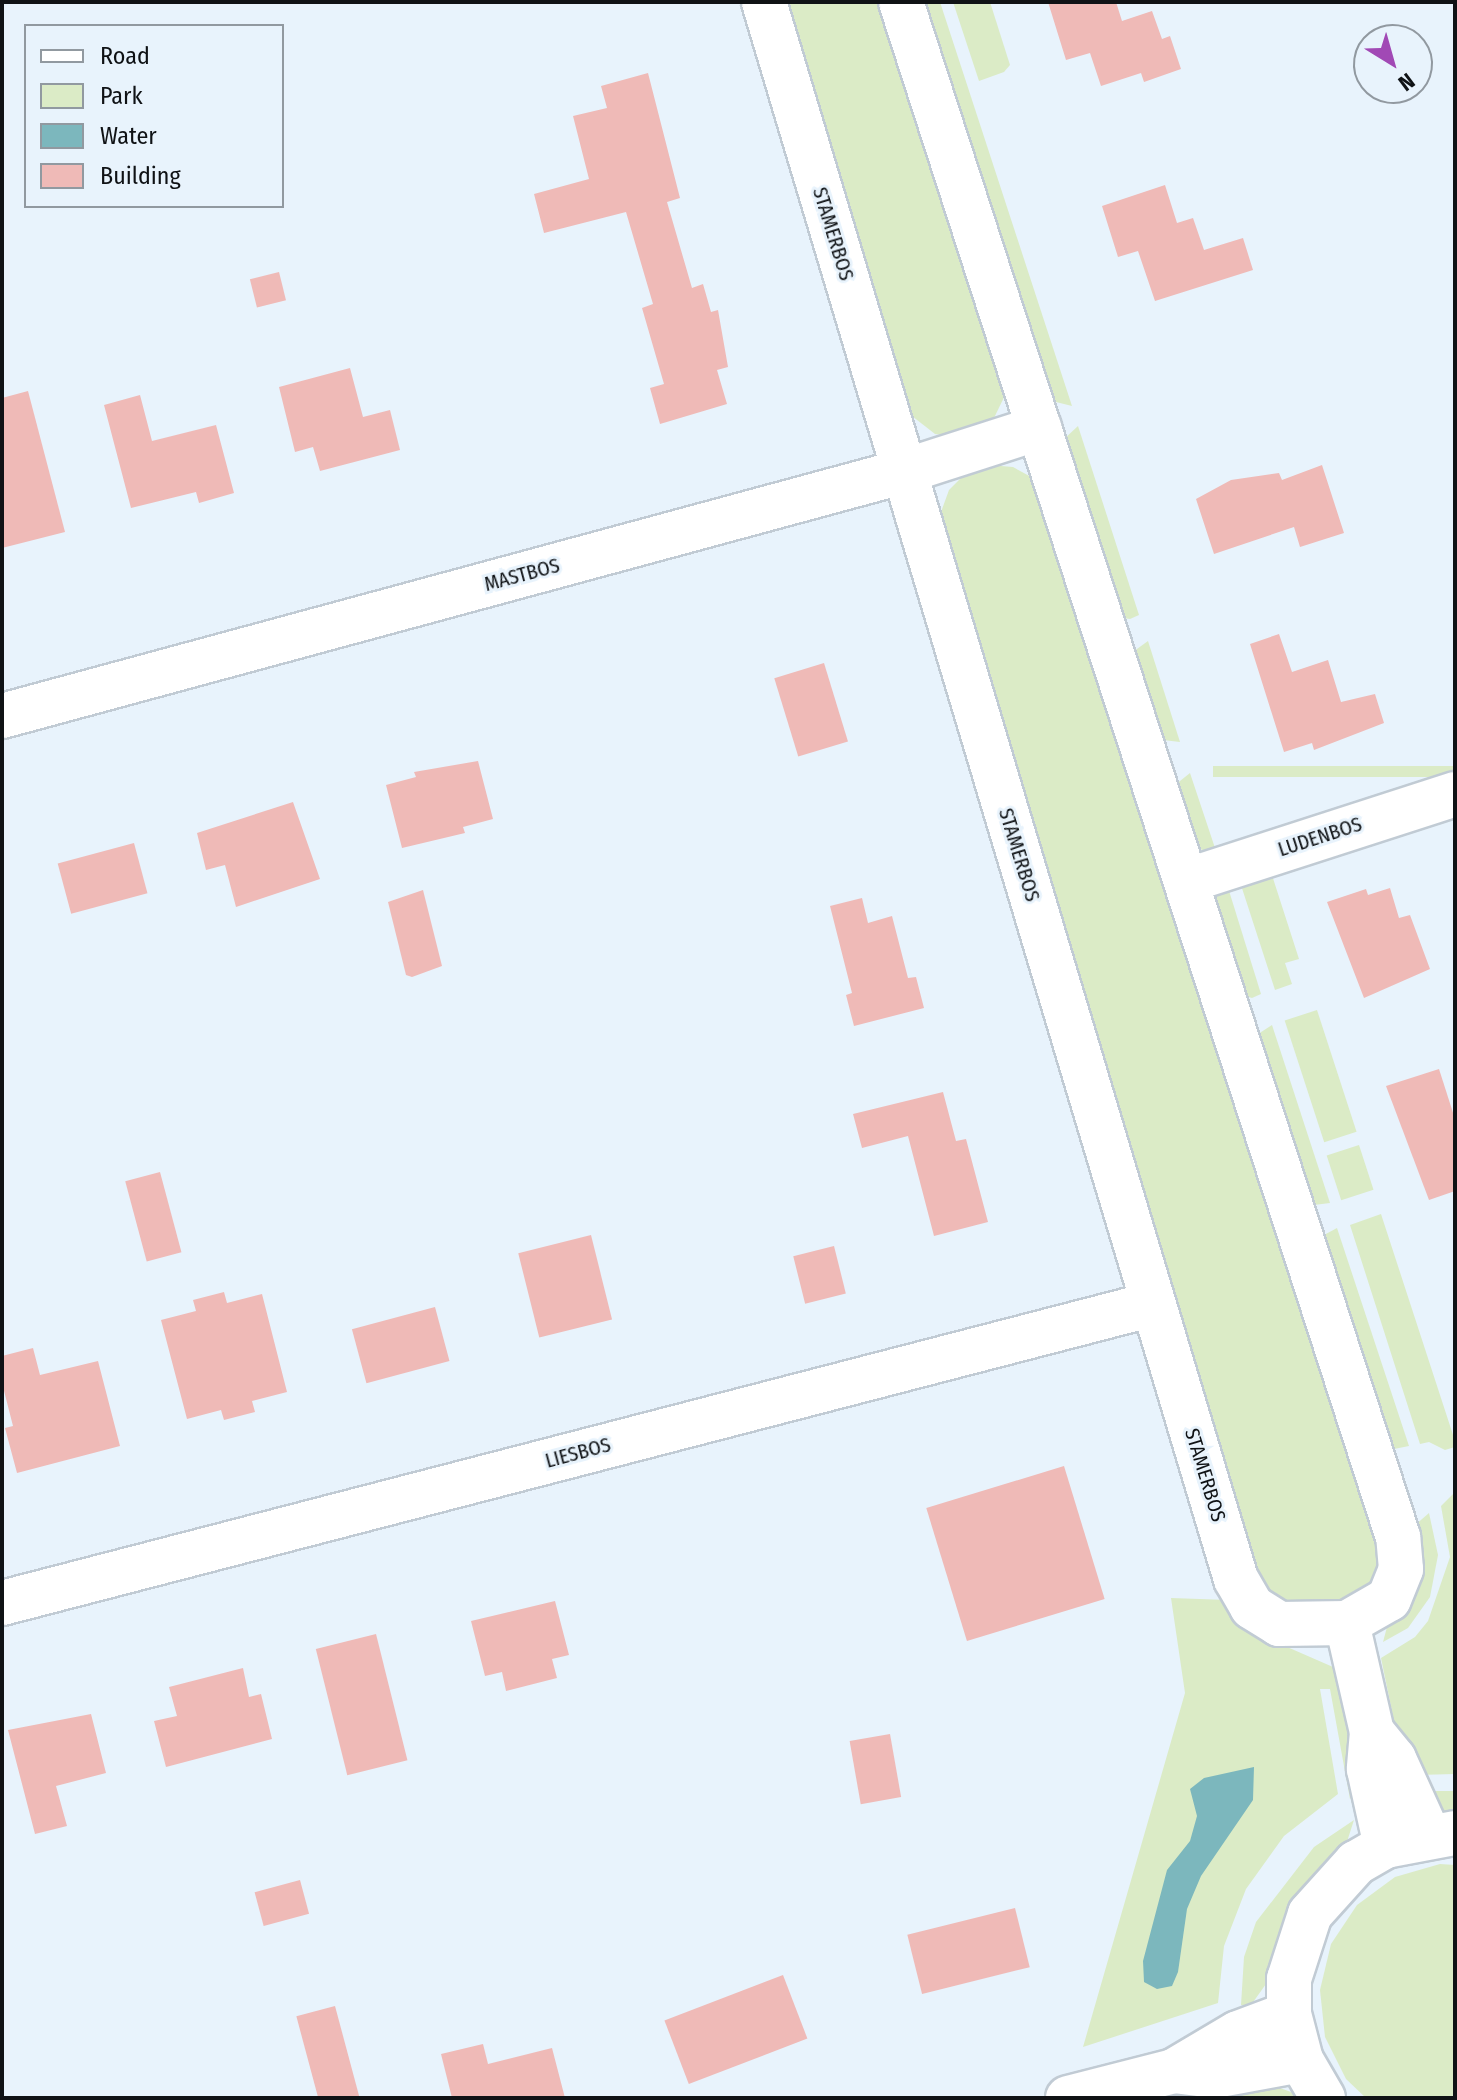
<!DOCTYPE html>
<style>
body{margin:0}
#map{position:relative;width:1457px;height:2100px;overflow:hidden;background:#e8f3fc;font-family:"Fira Sans Condensed",sans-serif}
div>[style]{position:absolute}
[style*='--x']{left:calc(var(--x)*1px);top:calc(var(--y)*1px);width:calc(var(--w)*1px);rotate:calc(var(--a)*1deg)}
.green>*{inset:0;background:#dbebc6;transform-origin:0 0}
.water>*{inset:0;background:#7cb7bd}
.building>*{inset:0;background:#efbab7;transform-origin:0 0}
.roads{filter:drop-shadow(2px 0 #c1cbd4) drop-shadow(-2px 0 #c1cbd4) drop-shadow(0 2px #c1cbd4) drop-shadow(0 -2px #c1cbd4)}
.minor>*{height:44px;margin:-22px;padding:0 22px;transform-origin:22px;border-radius:22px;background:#fff}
span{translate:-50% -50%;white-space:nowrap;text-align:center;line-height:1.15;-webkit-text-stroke:6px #e8f3fc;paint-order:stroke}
.street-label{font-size:20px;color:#0f1215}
.frame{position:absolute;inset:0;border:4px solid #0f1215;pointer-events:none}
.legend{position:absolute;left:24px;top:24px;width:260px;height:184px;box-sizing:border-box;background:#e8f3fc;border:2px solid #9199a0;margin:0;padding:10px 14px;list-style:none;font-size:24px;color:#0f1215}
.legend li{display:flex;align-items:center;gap:16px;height:40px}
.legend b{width:40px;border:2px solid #9199a0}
.north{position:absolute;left:1353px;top:24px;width:80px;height:80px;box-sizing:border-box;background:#e8f3fc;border:2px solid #9199a0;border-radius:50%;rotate:143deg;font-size:22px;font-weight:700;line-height:32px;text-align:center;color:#0f1215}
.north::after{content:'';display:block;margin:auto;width:28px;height:36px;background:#a149b5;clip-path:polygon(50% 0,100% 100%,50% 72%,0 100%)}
</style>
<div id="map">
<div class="green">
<div style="clip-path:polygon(782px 2px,886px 2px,1011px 383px,993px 420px,956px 437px,935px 434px,903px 409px)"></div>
<div style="clip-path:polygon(918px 2px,940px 2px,1072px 406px,1052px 401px)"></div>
<div style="clip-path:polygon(953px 2px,990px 2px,1010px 65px,1004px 72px,979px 81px)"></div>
<div style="clip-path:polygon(1078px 426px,1139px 615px,1130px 619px,1123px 618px,1063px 440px)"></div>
<div style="clip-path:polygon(989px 465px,1013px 467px,1033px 478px,1384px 1541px,1385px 1574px,1348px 1602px,1292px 1609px,1259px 1587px,944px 536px,941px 512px,949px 490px,966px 473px)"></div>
<div style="clip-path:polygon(1148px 641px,1180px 742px,1163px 740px,1130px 654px)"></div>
<div style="left:1455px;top:766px;width:11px;height:242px;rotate:90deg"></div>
<div style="clip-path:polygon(1190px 773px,1217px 854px,1196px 848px,1175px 785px)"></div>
<div style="clip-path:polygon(1270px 869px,1299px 959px,1285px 963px,1292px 984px,1275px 990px,1239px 879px)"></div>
<div style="clip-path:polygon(1226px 881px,1261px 994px,1252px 998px,1245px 996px,1211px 898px)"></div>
<div style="left:1317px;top:1010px;width:128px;height:34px;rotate:72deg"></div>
<div style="clip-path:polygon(1272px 1025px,1330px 1203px,1314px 1205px,1305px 1200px,1255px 1036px)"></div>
<div style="left:1359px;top:1145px;width:47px;height:34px;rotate:72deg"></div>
<div style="clip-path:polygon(1381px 1214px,1455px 1441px,1455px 1447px,1445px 1450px,1429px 1442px,1420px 1444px,1350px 1225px)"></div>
<div style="clip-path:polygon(1337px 1228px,1409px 1446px,1394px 1449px,1384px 1444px,1320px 1246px,1324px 1235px)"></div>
<div style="clip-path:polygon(1455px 1492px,1455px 1774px,1417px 1775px,1394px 1721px,1381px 1658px,1415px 1637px,1428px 1621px,1450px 1557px,1441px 1506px)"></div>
<div style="clip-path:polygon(1429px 1513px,1438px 1555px,1430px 1597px,1408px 1628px,1383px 1642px,1414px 1526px)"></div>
<div style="clip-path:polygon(1171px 1598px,1228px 1600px,1264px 1637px,1333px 1667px,1362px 1786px,1350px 1799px,1330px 1689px,1320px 1689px,1338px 1794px,1284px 1836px,1246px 1889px,1224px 1946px,1218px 2003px,1083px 2047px,1185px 1693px)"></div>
<div style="clip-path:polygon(1423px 1791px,1455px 1791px,1455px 1816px,1439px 1810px)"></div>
<div style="clip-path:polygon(1354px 1820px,1343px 1854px,1281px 1927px,1266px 1984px,1251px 2005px,1241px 2005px,1244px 1957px,1256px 1922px,1314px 1847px)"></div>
<div style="clip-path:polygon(1440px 1864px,1455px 1865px,1455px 2098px,1366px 2098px,1346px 2079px,1325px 2037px,1320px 1990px,1331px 1944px,1357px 1905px,1395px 1877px)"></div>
<div style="clip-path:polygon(1264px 2082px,1307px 2098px,1175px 2098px,1236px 2085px)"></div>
</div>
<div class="water">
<div style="clip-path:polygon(1254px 1767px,1253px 1800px,1201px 1876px,1187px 1909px,1178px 1972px,1172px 1986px,1157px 1989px,1144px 1982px,1143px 1961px,1167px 1870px,1190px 1841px,1197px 1816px,1190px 1789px,1204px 1778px)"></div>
</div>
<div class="building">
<div style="clip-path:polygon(1048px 2px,1116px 2px,1122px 21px,1152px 11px,1162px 39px,1170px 36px,1181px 69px,1144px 82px,1141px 73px,1101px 86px,1090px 53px,1066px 60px)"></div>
<div style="clip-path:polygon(648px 73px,680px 198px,667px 202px,692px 288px,703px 284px,711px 312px,718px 310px,728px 367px,717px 370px,727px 404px,660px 424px,650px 388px,664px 384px,642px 308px,653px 304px,626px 212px,544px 233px,534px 194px,589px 179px,573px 116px,607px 108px,601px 86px)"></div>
<div style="clip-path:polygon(1165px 185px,1177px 223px,1193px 218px,1204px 250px,1243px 238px,1253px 270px,1155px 301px,1138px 251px,1118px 257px,1102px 206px)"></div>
<div style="left:279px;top:272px;width:29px;height:30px;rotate:76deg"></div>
<div style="clip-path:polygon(350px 368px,363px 417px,390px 410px,400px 450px,320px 471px,313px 447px,295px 452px,279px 387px)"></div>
<div style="clip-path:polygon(28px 391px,65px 532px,2px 548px,2px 398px)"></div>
<div style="clip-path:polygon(140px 395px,152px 441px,216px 425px,234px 493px,199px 503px,196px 492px,131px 508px,104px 405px)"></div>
<div style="clip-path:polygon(1322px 465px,1344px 533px,1300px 547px,1294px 527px,1214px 554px,1196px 499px,1231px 480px,1279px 473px,1282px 480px)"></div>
<div style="clip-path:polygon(1279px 634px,1292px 672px,1328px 660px,1341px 702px,1375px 694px,1384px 723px,1314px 750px,1312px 743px,1284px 752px,1250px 644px)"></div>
<div style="left:824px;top:663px;width:82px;height:52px;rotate:73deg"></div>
<div style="clip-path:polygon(478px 761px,493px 819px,463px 827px,465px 833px,402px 848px,386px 785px,416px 777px,414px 772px)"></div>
<div style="clip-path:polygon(293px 802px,320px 879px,236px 907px,225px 865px,206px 870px,197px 833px)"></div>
<div style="left:134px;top:843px;width:52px;height:79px;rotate:75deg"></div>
<div style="clip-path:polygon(1390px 888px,1399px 918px,1410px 915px,1430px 969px,1364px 998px,1327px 902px,1366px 889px,1368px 895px)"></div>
<div style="clip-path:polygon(423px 890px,442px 966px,412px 977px,406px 975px,388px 902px)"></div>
<div style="clip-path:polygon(862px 898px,868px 923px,892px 916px,908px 978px,916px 977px,924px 1008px,854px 1026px,846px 995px,852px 993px,830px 906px)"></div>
<div style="clip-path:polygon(1439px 1069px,1455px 1119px,1455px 1191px,1429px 1200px,1386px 1086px)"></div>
<div style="clip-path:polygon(943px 1092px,956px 1141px,966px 1139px,988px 1222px,934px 1236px,908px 1136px,862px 1148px,853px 1114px)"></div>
<div style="left:160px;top:1172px;width:83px;height:36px;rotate:75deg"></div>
<div style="left:591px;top:1235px;width:87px;height:75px;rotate:76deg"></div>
<div style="left:834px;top:1246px;width:49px;height:42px;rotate:76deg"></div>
<div style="clip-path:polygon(224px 1292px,227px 1303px,262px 1294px,287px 1392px,252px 1401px,255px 1412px,224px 1420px,221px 1410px,187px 1419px,161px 1320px,196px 1311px,193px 1300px)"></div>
<div style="left:435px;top:1307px;width:56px;height:86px;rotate:75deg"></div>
<div style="clip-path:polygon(33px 1348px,40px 1375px,98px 1361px,120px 1446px,17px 1473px,5px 1428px,13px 1426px,2px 1383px,2px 1356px)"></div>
<div style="left:1064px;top:1466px;width:139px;height:144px;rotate:73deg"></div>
<div style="clip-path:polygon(555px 1601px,569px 1655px,552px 1659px,557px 1678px,506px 1691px,502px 1672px,485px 1676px,471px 1621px)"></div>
<div style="left:376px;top:1634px;width:130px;height:62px;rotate:76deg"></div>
<div style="clip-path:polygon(243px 1668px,249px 1697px,261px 1694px,272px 1739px,166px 1767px,154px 1721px,177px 1716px,169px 1687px)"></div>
<div style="clip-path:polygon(91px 1714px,106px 1773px,56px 1786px,67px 1826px,35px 1834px,8px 1730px)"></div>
<div style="left:890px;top:1734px;width:64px;height:41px;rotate:80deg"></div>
<div style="left:300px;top:1880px;width:35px;height:47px;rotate:75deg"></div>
<div style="left:1015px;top:1908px;width:61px;height:111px;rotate:76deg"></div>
<div style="left:783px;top:1975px;width:68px;height:127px;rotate:69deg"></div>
<div style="left:335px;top:2006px;width:95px;height:40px;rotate:75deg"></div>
<div style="clip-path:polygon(483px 2044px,488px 2064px,552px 2048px,565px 2098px,452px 2098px,441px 2054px)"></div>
</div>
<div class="roads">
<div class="minor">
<div style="--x:764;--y:2;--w:1646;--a:73.34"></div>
<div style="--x:1236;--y:1579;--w:32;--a:60"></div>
<div style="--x:1252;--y:1607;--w:32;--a:32"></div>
<div style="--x:1279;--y:1624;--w:68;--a:-0.8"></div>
<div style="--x:1347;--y:1623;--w:48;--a:-29.7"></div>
<div style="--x:1389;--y:1599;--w:32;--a:-68"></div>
<div style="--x:1401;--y:1569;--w:32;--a:-95"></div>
<div style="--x:1398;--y:1537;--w:1613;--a:-107.94"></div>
<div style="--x:2;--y:716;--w:936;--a:-15.18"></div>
<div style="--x:905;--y:471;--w:141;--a:-17.8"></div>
<div style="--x:1186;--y:881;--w:283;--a:-17.9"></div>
<div style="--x:2;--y:1603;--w:1189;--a:-14.56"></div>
<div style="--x:1347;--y:1623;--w:112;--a:77.1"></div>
<div style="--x:1372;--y:1732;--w:37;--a:95"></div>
<div style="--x:1369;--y:1769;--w:79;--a:77.6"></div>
<div style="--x:1372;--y:1732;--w:35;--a:51"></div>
<div style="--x:1394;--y:1759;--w:82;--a:65.6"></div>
<div style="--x:1174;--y:2071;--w:74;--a:-30.7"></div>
<div style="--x:1238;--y:2033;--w:54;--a:-20.4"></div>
<div style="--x:1068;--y:2098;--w:109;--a:-14.3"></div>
<div style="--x:1174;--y:2071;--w:40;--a:7.1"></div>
<div style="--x:1214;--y:2076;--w:88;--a:-10.4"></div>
<div style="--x:1323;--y:2098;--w:44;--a:-120.1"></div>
<div style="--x:1301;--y:2060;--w:48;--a:-104.6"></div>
<div style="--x:1289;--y:2014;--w:35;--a:-90"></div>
<div style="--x:1289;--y:1979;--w:68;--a:-72.1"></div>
<div style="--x:1310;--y:1914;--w:69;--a:-48"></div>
<div style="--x:1356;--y:1863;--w:34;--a:-30"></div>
<div style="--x:1386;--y:1846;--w:70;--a:-10.7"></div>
</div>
</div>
<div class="street-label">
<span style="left:833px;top:234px;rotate:73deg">STAMERBOS</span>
<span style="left:522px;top:575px;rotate:-15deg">MASTBOS</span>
<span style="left:1320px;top:837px;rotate:-18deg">LUDENBOS</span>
<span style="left:1019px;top:855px;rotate:73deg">STAMERBOS</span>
<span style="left:578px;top:1453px;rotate:-15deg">LIESBOS</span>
<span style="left:1205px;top:1475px;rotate:73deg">STAMERBOS</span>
</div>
<div class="frame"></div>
<ul class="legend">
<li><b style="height:10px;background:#fff"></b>Road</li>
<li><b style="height:22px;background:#dbebc6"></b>Park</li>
<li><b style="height:22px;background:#7cb7bd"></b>Water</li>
<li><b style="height:22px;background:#efbab7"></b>Building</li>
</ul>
<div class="north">N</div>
</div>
